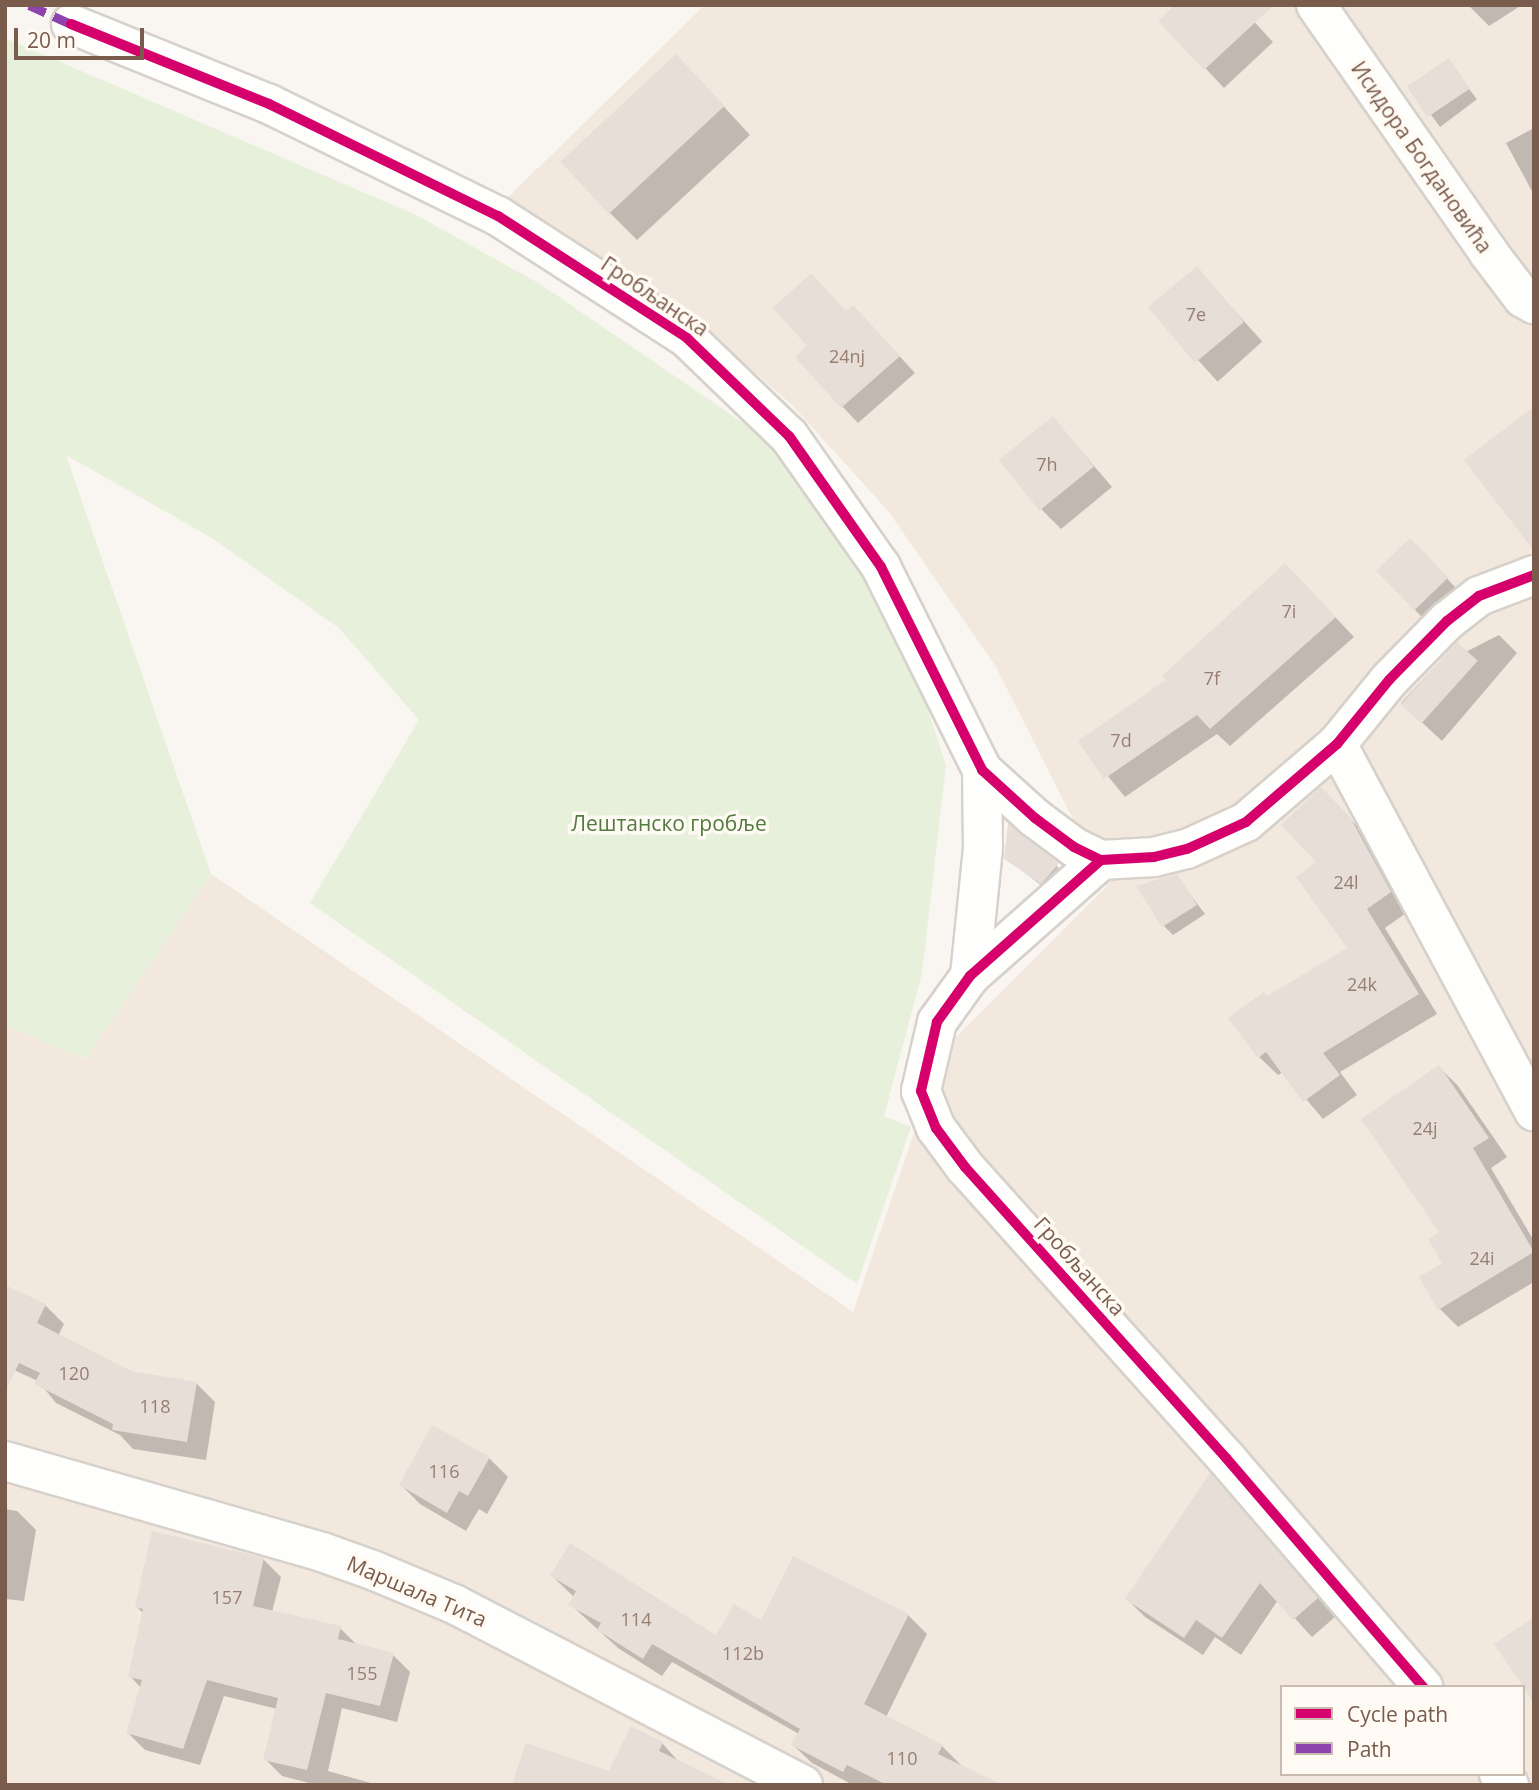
<!DOCTYPE html>
<meta charset="utf-8">
<style>
body{margin:0}
#map{position:relative;width:1539px;height:1790px;overflow:hidden;background:#f9f5f0;font-family:"Open Sans",sans-serif}
div>[style]{position:absolute}
[style*='--x']{left:calc(var(--x)*1px);top:calc(var(--y)*1px);width:calc(var(--w)*1px);rotate:calc(var(--a)*1deg)}
.residential>*{inset:0;background:#f2e8de}
.green>*{inset:0;background:#e7f0db}
.shadow>*{inset:0;background:#0003;transform-origin:0 0}
.building>*{inset:0;background:#e6ded7;transform-origin:0 0}
.roads{filter:drop-shadow(2px 0 #d7d1cb) drop-shadow(-2px 0 #d7d1cb) drop-shadow(0 2px #d7d1cb) drop-shadow(0 -2px #d7d1cb)}
.street>*{height:38px;margin:-19px;padding:0 19px;transform-origin:19px;border-radius:19px;background:#fefefd}
.quiet>*{height:9px;margin-top:-4.5px;transform-origin:0;background:repeating-linear-gradient(90deg,#8e44ad 0 18px,transparent 0 27px)}
.cycleway>*{height:10px;margin:-5px;padding:0 5px;transform-origin:5px;border-radius:5px;background:#d6006c}
span{translate:-50% -50%;white-space:nowrap;text-align:center;line-height:1.15;-webkit-text-stroke:7px #fffaf3;paint-order:stroke}
.number-label{font-size:18px;color:#977e72}
.number-label span{-webkit-text-stroke-width:0}
.street-label{font-size:21px;color:#7a5c4d}
.park-label{font-size:21px;color:#537a41}
.frame{position:absolute;inset:0;border:7px solid #7a5c4d;pointer-events:none}
.legend{position:absolute;left:1280px;top:1685px;width:245px;height:91px;box-sizing:border-box;background:#fffaf3;border:2px solid #cabbb1;margin:0;padding:9px 12px;list-style:none;font-size:21px;color:#7a5c4d}
.legend li{display:flex;align-items:center;gap:14px;height:35px}
.legend b{width:35px;border:2px solid #cabbb1}
.scale{position:absolute;left:14px;top:28px;width:130px;height:32px;box-sizing:border-box;border:4px solid #7a5c4d;border-top:0;padding-left:9px;font-size:21px;line-height:24px;white-space:nowrap;color:#7a5c4d;-webkit-text-stroke:5px #fffaf3;paint-order:stroke}
</style>
<div id="map">
<div class="residential">
<div style="clip-path:polygon(evenodd,705px 5px,1534px 5px,1534px 1785px,5px 1785px,5px 1025px,86px 1059px,211px 874px,853px 1312px,942px 1051px,1107px 886px,996px 667px,889px 512px,792px 405px,714px 337px,502px 203px,705px 5px,1282px 1687px,1523px 1687px,1523px 1774px,1282px 1774px,1282px 1687px)"></div>
</div>
<div class="green">
<div style="clip-path:polygon(5px 38px,418px 216px,540px 284px,768px 440px,823px 501px,913px 665px,946px 765px,922px 973px,884px 1116px,911px 1127px,857px 1284px,310px 903px,419px 720px,339px 628px,212px 538px,66px 455px,211px 874px,86px 1059px,5px 1025px)"></div>
</div>
<div class="shadow">
<div style="clip-path:polygon(1239px 5px,1273px 42px,1224px 88px,1161px 21px)"></div>
<div style="clip-path:polygon(1468px 5px,1522px 5px,1489px 26px)"></div>
<div style="left:1448px;top:61px;width:48px;height:46px;rotate:53deg"></div>
<div style="clip-path:polygon(704px 85px,750px 135px,637px 240px,609px 212px)"></div>
<div style="clip-path:polygon(1534px 128px,1534px 195px,1506px 143px)"></div>
<div style="left:1196px;top:268px;width:99px;height:60px;rotate:48deg"></div>
<div style="clip-path:polygon(847px 312px,869px 323px,915px 373px,858px 423px,842px 406px)"></div>
<div style="clip-path:polygon(1053px 418px,1112px 487px,1061px 529px,1042px 510px)"></div>
<div style="clip-path:polygon(1429px 559px,1465px 598px,1433px 628px,1414px 609px)"></div>
<div style="clip-path:polygon(1304px 584px,1354px 637px,1230px 746px,1217px 734px,1125px 797px,1080px 742px)"></div>
<div style="clip-path:polygon(1499px 635px,1517px 653px,1442px 741px,1401px 703px,1434px 668px)"></div>
<div style="clip-path:polygon(1340px 808px,1368px 838px,1409px 911px,1385px 928px,1437px 1014px,1340px 1072px,1357px 1095px,1323px 1119px,1283px 1072px,1278px 1075px,1259px 1057px,1268px 998px,1350px 948px,1319px 862px)"></div>
<div style="clip-path:polygon(1010px 827px,1077px 883px,1061px 901px,1006px 858px)"></div>
<div style="clip-path:polygon(1176px 876px,1205px 914px,1173px 935px,1164px 926px)"></div>
<div style="clip-path:polygon(1439px 1067px,1458px 1086px,1507px 1157px,1491px 1168px,1534px 1241px,1534px 1282px,1458px 1327px,1440px 1309px,1445px 1264px)"></div>
<div style="clip-path:polygon(45px 1305px,64px 1324px,58px 1336px,131px 1373px,196px 1383px,215px 1402px,206px 1460px,133px 1449px,120px 1435px,56px 1403px,38px 1381px,5px 1366px)"></div>
<div style="clip-path:polygon(489px 1458px,508px 1477px,487px 1514px,479px 1509px,466px 1531px,420px 1504px,401px 1485px)"></div>
<div style="clip-path:polygon(1210px 1475px,1335px 1617px,1312px 1637px,1278px 1600px,1241px 1655px,1215px 1637px,1203px 1655px,1145px 1617px,1127px 1599px)"></div>
<div style="clip-path:polygon(5px 1509px,17px 1511px,36px 1530px,24px 1601px,5px 1599px)"></div>
<div style="clip-path:polygon(154px 1533px,264px 1560px,281px 1577px,272px 1612px,340px 1628px,357px 1645px,393px 1655px,410px 1672px,397px 1722px,342px 1708px,328px 1771px,378px 1785px,317px 1785px,282px 1776px,265px 1759px,277px 1709px,224px 1696px,200px 1765px,145px 1750px,128px 1733px,141px 1688px,130px 1676px,144px 1614px,137px 1607px)"></div>
<div style="clip-path:polygon(552px 1576px,716px 1637px,762px 1622px,908px 1615px,927px 1634px,886px 1717px,942px 1746px,961px 1765px,999px 1785px,853px 1785px,812px 1763px,793px 1745px,799px 1734px,672px 1662px,662px 1676px,618px 1648px,570px 1604px,574px 1597px)"></div>
<div style="clip-path:polygon(632px 1728px,662px 1743px,679px 1762px,609px 1773px)"></div>
</div>
<div class="building">
<div style="clip-path:polygon(1175px 5px,1274px 5px,1204px 70px,1158px 21px)"></div>
<div style="left:676px;top:54px;width:71px;height:158px;rotate:47deg"></div>
<div style="left:1449px;top:58px;width:37px;height:51px;rotate:56deg"></div>
<div style="left:1197px;top:266px;width:73px;height:64px;rotate:50deg"></div>
<div style="clip-path:polygon(811px 273px,846px 311px,853px 305px,900px 356px,841px 408px,795px 357px,807px 346px,773px 308px)"></div>
<div style="clip-path:polygon(1534px 407px,1534px 551px,1464px 460px)"></div>
<div style="left:1053px;top:416px;width:65px;height:70px;rotate:51deg"></div>
<div style="left:1410px;top:538px;width:55px;height:47px;rotate:46deg"></div>
<div style="clip-path:polygon(1285px 563px,1336px 617px,1210px 729px,1197px 715px,1104px 779px,1078px 741px,1166px 680px,1162px 676px)"></div>
<div style="left:1457px;top:642px;width:28px;height:84px;rotate:42deg"></div>
<div style="clip-path:polygon(1321px 787px,1350px 817px,1391px 892px,1367px 909px,1419px 994px,1323px 1053px,1340px 1075px,1303px 1102px,1266px 1052px,1258px 1058px,1228px 1018px,1264px 992px,1267px 996px,1347px 948px,1296px 877px,1316px 862px,1281px 825px)"></div>
<div style="clip-path:polygon(1008px 823px,1059px 863px,1041px 884px,1004px 859px)"></div>
<div style="clip-path:polygon(1177px 874px,1197px 905px,1162px 927px,1136px 886px)"></div>
<div style="clip-path:polygon(1439px 1065px,1489px 1138px,1473px 1148px,1534px 1252px,1438px 1310px,1419px 1277px,1442px 1263px,1428px 1239px,1439px 1232px,1361px 1119px)"></div>
<div style="clip-path:polygon(5px 1285px,46px 1304px,37px 1323px,131px 1371px,197px 1382px,187px 1442px,112px 1430px,113px 1424px,34px 1384px,40px 1373px,19px 1363px,5px 1392px)"></div>
<div style="clip-path:polygon(432px 1425px,490px 1457px,468px 1496px,459px 1491px,447px 1513px,399px 1485px)"></div>
<div style="clip-path:polygon(1210px 1473px,1318px 1598px,1293px 1620px,1260px 1583px,1222px 1638px,1196px 1620px,1184px 1638px,1125px 1599px)"></div>
<div style="clip-path:polygon(152px 1531px,264px 1558px,253px 1606px,341px 1626px,338px 1639px,394px 1653px,380px 1706px,326px 1693px,307px 1770px,263px 1760px,278px 1698px,207px 1680px,183px 1749px,126px 1733px,142px 1680px,128px 1677px,143px 1609px,135px 1607px)"></div>
<div style="clip-path:polygon(570px 1543px,716px 1635px,734px 1604px,761px 1620px,793px 1556px,909px 1614px,864px 1704px,943px 1745px,938px 1754px,1003px 1785px,887px 1785px,847px 1765px,843px 1772px,791px 1745px,800px 1729px,652px 1644px,643px 1659px,597px 1630px,601px 1623px,568px 1605px,576px 1591px,550px 1576px)"></div>
<div style="clip-path:polygon(1534px 1617px,1534px 1703px,1494px 1644px)"></div>
<div style="clip-path:polygon(631px 1726px,663px 1742px,659px 1751px,730px 1785px,512px 1785px,526px 1743px,609px 1771px)"></div>
</div>
<div class="roads">
<div class="street">
<div style="--x:1316;--y:5;--w:301;--a:55.1"></div>
<div style="--x:1488;--y:252;--w:58;--a:52.7"></div>
<div style="--x:1523;--y:298;--w:13;--a:29"></div>
<div style="--x:71;--y:24;--w:214;--a:22"></div>
<div style="--x:269;--y:104;--w:255;--a:26.1"></div>
<div style="--x:498;--y:216;--w:225;--a:32.8"></div>
<div style="--x:687;--y:338;--w:141;--a:43.9"></div>
<div style="--x:789;--y:436;--w:160;--a:54.9"></div>
<div style="--x:881;--y:567;--w:227;--a:63.5"></div>
<div style="--x:982;--y:770;--w:72;--a:42.2"></div>
<div style="--x:1035;--y:818;--w:49;--a:36.6"></div>
<div style="--x:1074;--y:847;--w:30;--a:26"></div>
<div style="--x:1101;--y:860;--w:53;--a:-3.2"></div>
<div style="--x:1154;--y:857;--w:34;--a:-14"></div>
<div style="--x:1187;--y:849;--w:65;--a:-24.6"></div>
<div style="--x:1246;--y:822;--w:120;--a:-40.6"></div>
<div style="--x:1337;--y:744;--w:82;--a:-50.9"></div>
<div style="--x:1389;--y:680;--w:83;--a:-45.5"></div>
<div style="--x:1447;--y:621;--w:41;--a:-38"></div>
<div style="--x:1479;--y:596;--w:59;--a:-20.9"></div>
<div style="--x:1337;--y:744;--w:417;--a:61.8"></div>
<div style="--x:1101;--y:860;--w:175;--a:138.5"></div>
<div style="--x:970;--y:976;--w:57;--a:125.7"></div>
<div style="--x:937;--y:1022;--w:71;--a:103.1"></div>
<div style="--x:921;--y:1091;--w:40;--a:68"></div>
<div style="--x:936;--y:1128;--w:49;--a:53.4"></div>
<div style="--x:965;--y:1167;--w:392;--a:48.1"></div>
<div style="--x:1227;--y:1459;--w:301;--a:49.3"></div>
<div style="--x:970;--y:976;--w:130;--a:-84.2"></div>
<div style="--x:983;--y:847;--w:77;--a:-90.7"></div>
<div style="--x:5;--y:1461;--w:330;--a:16"></div>
<div style="--x:322;--y:1552;--w:56;--a:19.7"></div>
<div style="--x:375;--y:1571;--w:86;--a:22.7"></div>
<div style="--x:454;--y:1604;--w:393;--a:27.4"></div>
<div style="--x:1499;--y:1774;--w:15;--a:48"></div>
</div>
</div>
<div class="quiet">
<div style="--x:29;--y:5;--w:46;--a:24.3"></div>
</div>
<div class="cycleway">
<div style="--x:71;--y:24;--w:214;--a:22"></div>
<div style="--x:269;--y:104;--w:255;--a:26.1"></div>
<div style="--x:498;--y:216;--w:225;--a:32.8"></div>
<div style="--x:687;--y:338;--w:141;--a:43.9"></div>
<div style="--x:789;--y:436;--w:160;--a:54.9"></div>
<div style="--x:881;--y:567;--w:227;--a:63.5"></div>
<div style="--x:982;--y:770;--w:72;--a:42.2"></div>
<div style="--x:1035;--y:818;--w:49;--a:36.6"></div>
<div style="--x:1074;--y:847;--w:30;--a:26"></div>
<div style="--x:1101;--y:860;--w:53;--a:-3.2"></div>
<div style="--x:1154;--y:857;--w:34;--a:-14"></div>
<div style="--x:1187;--y:849;--w:65;--a:-24.6"></div>
<div style="--x:1246;--y:822;--w:120;--a:-40.6"></div>
<div style="--x:1337;--y:744;--w:82;--a:-50.9"></div>
<div style="--x:1389;--y:680;--w:83;--a:-45.5"></div>
<div style="--x:1447;--y:621;--w:41;--a:-38"></div>
<div style="--x:1479;--y:596;--w:59;--a:-20.9"></div>
<div style="--x:1101;--y:860;--w:175;--a:138.5"></div>
<div style="--x:970;--y:976;--w:57;--a:125.7"></div>
<div style="--x:937;--y:1022;--w:71;--a:103.1"></div>
<div style="--x:921;--y:1091;--w:40;--a:68"></div>
<div style="--x:936;--y:1128;--w:49;--a:53.4"></div>
<div style="--x:965;--y:1167;--w:392;--a:48.1"></div>
<div style="--x:1227;--y:1459;--w:301;--a:49.3"></div>
</div>
<div class="number-label">
<span style="left:1196px;top:314px">7e</span>
<span style="left:847px;top:356px">24nj</span>
<span style="left:1047px;top:464px">7h</span>
<span style="left:1289px;top:611px">7i</span>
<span style="left:1212px;top:678px">7f</span>
<span style="left:1121px;top:740px">7d</span>
<span style="left:1346px;top:882px">24l</span>
<span style="left:1362px;top:984px">24k</span>
<span style="left:1425px;top:1128px">24j</span>
<span style="left:1482px;top:1258px">24i</span>
<span style="left:74px;top:1373px">120</span>
<span style="left:155px;top:1406px">118</span>
<span style="left:444px;top:1471px">116</span>
<span style="left:227px;top:1597px">157</span>
<span style="left:636px;top:1619px">114</span>
<span style="left:743px;top:1653px">112b</span>
<span style="left:362px;top:1673px">155</span>
<span style="left:902px;top:1758px">110</span>
</div>
<div class="street-label">
<span style="left:1422px;top:157px;rotate:55deg">Исидора Богдановића</span>
<span style="left:655px;top:296px;rotate:34deg">Гробљанска</span>
<span style="left:1080px;top:1266px;rotate:48deg">Гробљанска</span>
<span style="left:417px;top:1591px;rotate:23deg">Маршала Тита</span>
</div>
<div class="park-label">
<span style="left:669px;top:823px">Лештанско гробље</span>
</div>
<div class="frame"></div>
<ul class="legend">
<li><b style="height:9px;background:#d6006c"></b>Cycle path</li>
<li><b style="height:9px;background:#8e44ad"></b>Path</li>
</ul>
<div class="scale">20 m</div>
</div>
